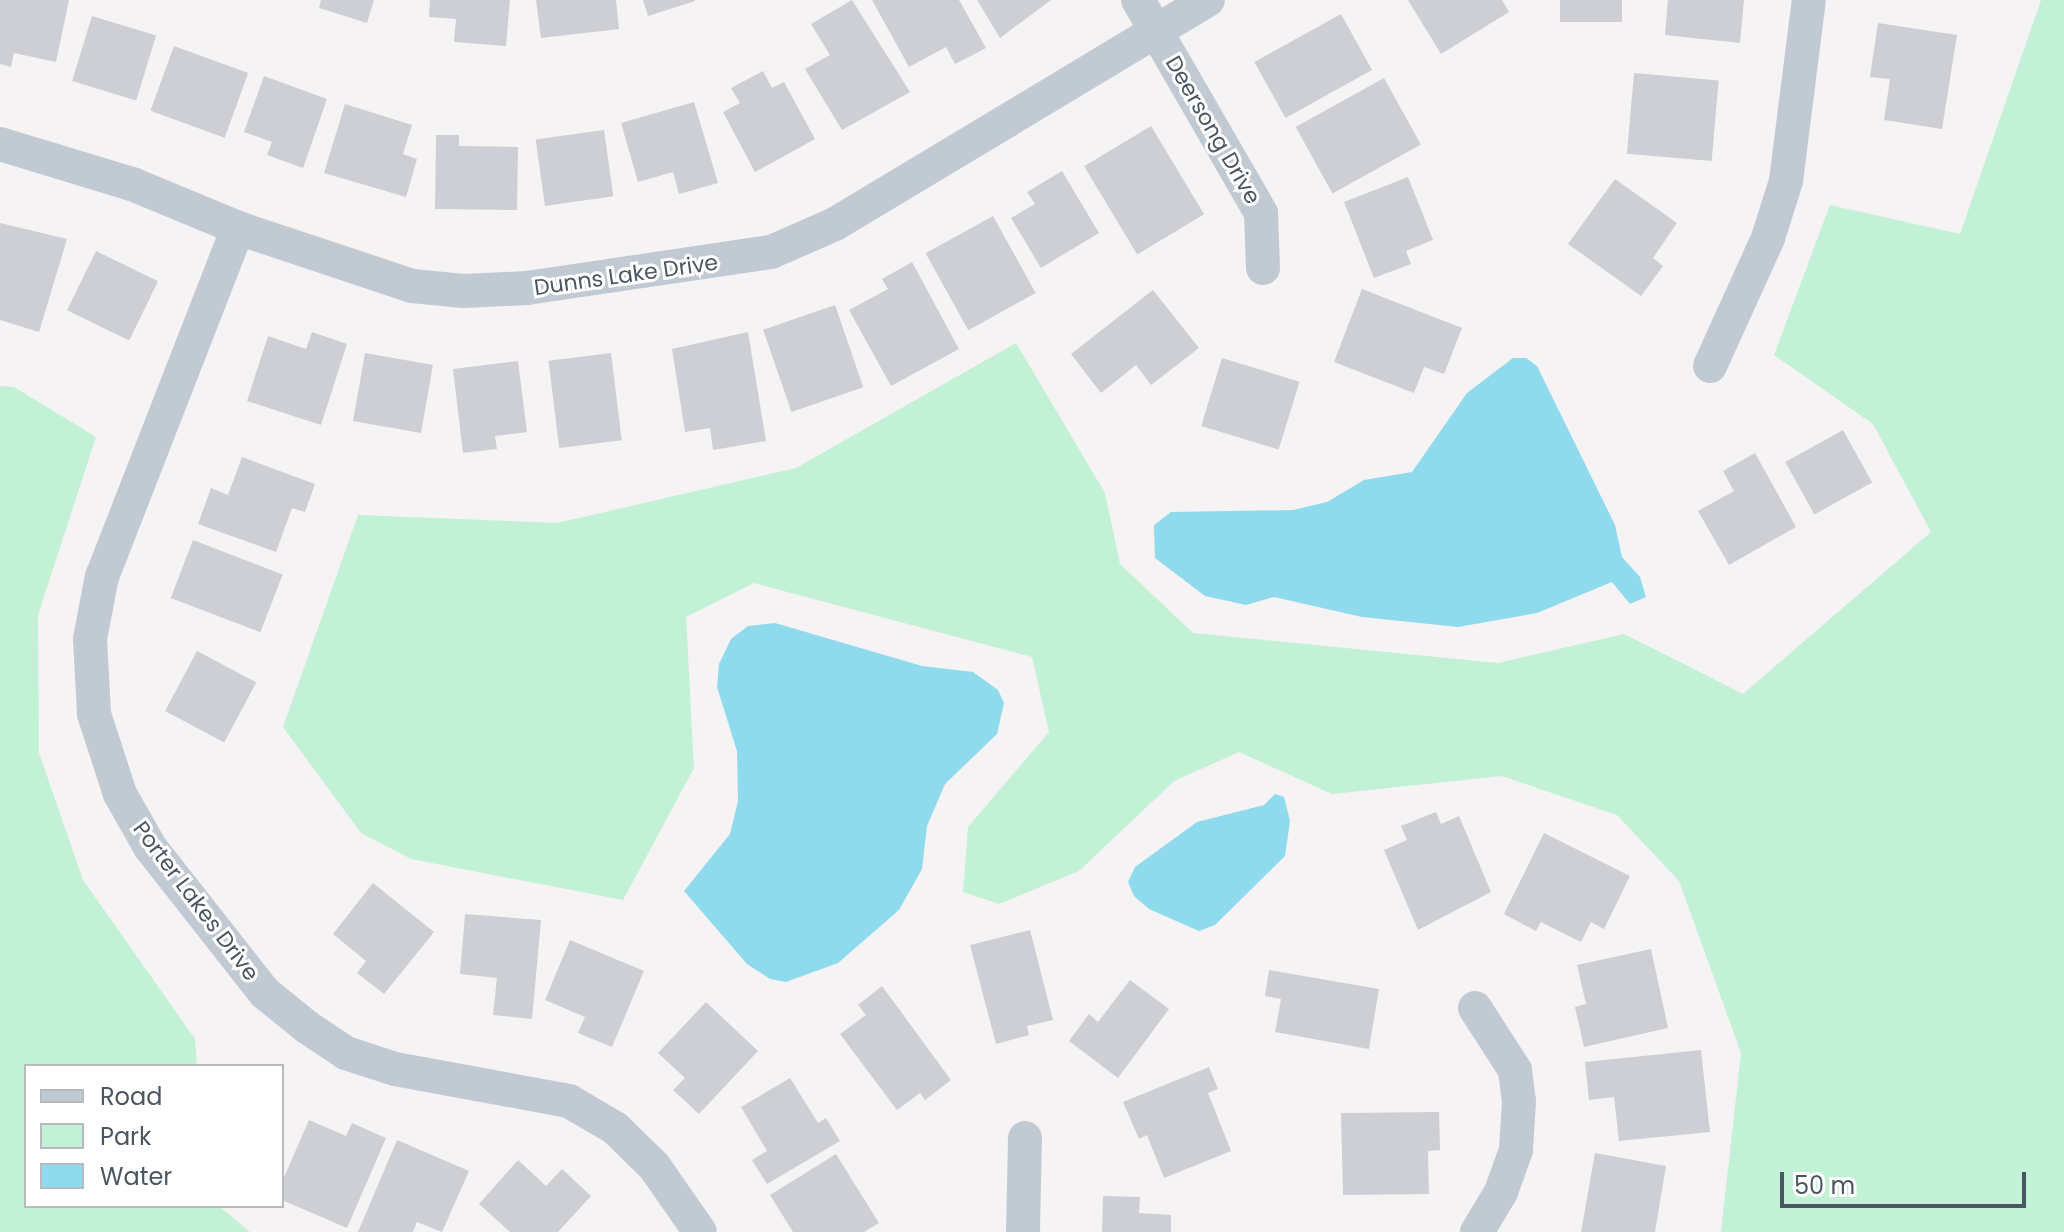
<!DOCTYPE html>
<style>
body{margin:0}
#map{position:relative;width:2064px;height:1232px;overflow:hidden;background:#f5f3f3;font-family:Poppins,sans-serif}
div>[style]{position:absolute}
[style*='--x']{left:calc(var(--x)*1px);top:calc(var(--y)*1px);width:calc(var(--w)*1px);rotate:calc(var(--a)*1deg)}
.green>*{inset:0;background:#c3f1d5}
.water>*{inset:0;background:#90daee}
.building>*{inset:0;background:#cdcfd5;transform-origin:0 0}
.minor>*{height:34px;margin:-17px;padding:0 17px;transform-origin:17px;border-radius:17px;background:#c1cad2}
span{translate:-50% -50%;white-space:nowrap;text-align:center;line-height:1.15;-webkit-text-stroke:6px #fff;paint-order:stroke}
.street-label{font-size:22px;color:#4a5661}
.legend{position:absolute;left:24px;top:1064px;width:260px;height:144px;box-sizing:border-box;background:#fff;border:2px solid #b7bbc0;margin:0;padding:10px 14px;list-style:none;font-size:24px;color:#4a5661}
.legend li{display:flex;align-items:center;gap:16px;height:40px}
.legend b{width:40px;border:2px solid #b7bbc0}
.scale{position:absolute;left:1780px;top:1172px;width:246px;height:36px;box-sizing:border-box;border:4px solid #4a5661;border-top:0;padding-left:10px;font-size:24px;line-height:28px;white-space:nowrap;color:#4a5661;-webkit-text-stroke:6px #fff;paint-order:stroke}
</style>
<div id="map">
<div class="green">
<div style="clip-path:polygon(2041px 0,2064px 0,2064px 1232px,1721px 1232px,1741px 1053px,1679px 881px,1617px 815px,1502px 776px,1332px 794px,1239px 752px,1174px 781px,1079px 871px,999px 904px,963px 892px,968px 827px,1049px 732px,1032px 657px,754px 583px,686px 617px,694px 768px,623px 900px,411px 859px,361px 833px,283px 727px,358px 515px,557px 523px,796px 468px,1016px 343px,1105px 493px,1120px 564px,1193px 633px,1498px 663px,1624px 634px,1743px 694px,1931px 532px,1873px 424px,1774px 355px,1830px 205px,1960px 234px)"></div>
<div style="clip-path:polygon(0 386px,14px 387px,96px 437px,38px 615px,39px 753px,83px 880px,195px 1039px,197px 1066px,26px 1066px,26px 1206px,219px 1206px,250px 1232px,0 1232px)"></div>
</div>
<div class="water">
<div style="clip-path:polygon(1513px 358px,1526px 358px,1537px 366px,1615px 525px,1622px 557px,1640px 577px,1646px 597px,1630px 604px,1612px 582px,1537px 613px,1458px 627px,1362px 617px,1274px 597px,1246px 605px,1205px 596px,1155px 558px,1154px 525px,1171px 512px,1293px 510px,1327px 502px,1364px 480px,1412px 472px,1467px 393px)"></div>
<div style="clip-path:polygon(775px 623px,922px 666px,973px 672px,998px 690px,1004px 703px,997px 734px,945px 784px,927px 826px,922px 869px,899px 910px,838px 963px,786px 982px,770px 979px,747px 964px,684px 891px,730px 834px,738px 801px,737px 751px,717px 687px,719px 664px,731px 639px,748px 626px)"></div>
<div style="clip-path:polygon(1275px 794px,1284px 797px,1290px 821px,1285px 856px,1215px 925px,1199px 931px,1149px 909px,1134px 896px,1128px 882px,1135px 867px,1197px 822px,1264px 805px)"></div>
</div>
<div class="building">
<div style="clip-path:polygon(0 0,69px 0,56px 62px,14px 53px,11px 67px,0 64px)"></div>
<div style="clip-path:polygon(321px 0,374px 0,367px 23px,319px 8px)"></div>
<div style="clip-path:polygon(430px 0,510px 0,506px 46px,454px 42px,456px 19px,429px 17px)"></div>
<div style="clip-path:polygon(536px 0,616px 0,619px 29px,541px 38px)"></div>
<div style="clip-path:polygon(643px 0,695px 0,695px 1px,648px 16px)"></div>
<div style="clip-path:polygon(852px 0,910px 92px,842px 130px,805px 69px,830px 55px,811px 24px)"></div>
<div style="clip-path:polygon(872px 0,959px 0,986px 48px,955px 64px,946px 47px,909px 67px)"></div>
<div style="clip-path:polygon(977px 0,1051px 0,1000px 38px)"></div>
<div style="clip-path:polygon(1408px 0,1502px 0,1509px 12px,1441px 54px)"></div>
<div style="left:1560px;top:0;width:62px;height:22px"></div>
<div style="clip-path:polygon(1668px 0,1744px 0,1740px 43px,1665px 35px)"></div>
<div style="left:1341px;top:14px;width:64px;height:99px;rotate:61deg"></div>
<div style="left:92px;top:16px;width:67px;height:68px;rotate:17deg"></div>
<div style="clip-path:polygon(1878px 23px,1957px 35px,1942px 129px,1884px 120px,1890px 79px,1870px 77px)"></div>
<div style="left:174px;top:46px;width:79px;height:69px;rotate:20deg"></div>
<div style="clip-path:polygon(763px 71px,772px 88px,784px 82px,815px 139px,755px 172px,723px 112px,740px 103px,731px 88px)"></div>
<div style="left:1634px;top:73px;width:85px;height:81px;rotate:5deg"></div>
<div style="clip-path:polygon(264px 76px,327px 99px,303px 168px,267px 155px,272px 142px,244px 132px)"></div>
<div style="left:1384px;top:78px;width:76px;height:101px;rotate:61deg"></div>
<div style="clip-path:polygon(694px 102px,718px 183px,679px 194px,673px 172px,638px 182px,621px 123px)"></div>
<div style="clip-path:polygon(345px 104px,412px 125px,403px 154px,417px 159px,406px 197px,324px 173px)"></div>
<div style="left:1151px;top:126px;width:103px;height:78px;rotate:59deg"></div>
<div style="left:604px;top:130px;width:67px;height:69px;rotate:82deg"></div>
<div style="clip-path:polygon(436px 135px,459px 135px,459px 146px,518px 147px,517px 210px,435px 209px)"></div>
<div style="clip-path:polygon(1062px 171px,1099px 233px,1041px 268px,1011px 218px,1035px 204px,1027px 192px)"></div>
<div style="clip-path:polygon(1408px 177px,1433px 240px,1406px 251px,1411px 264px,1374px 278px,1344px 202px)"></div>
<div style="clip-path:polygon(1615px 179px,1677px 223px,1653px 258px,1663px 266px,1641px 296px,1568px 244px)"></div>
<div style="left:993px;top:216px;width:88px;height:77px;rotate:61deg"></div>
<div style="clip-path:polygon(0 223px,67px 239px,39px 332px,0 320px)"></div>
<div style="left:96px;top:251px;width:69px;height:66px;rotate:26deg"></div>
<div style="clip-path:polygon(912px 262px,959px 349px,891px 386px,849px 310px,888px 289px,882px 279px)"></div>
<div style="clip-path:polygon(1362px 289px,1462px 328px,1444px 374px,1424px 367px,1414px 393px,1334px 362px)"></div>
<div style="clip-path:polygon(1153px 290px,1199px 348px,1151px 385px,1136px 365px,1101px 393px,1071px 354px)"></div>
<div style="left:835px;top:305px;width:87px;height:76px;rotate:71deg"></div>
<div style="clip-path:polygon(312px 332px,347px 344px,321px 425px,247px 401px,268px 336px,306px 349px)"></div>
<div style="clip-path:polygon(748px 332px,766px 441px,713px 450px,710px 428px,685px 432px,672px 349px)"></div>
<div style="left:365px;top:353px;width:69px;height:69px;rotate:10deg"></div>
<div style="left:611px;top:353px;width:88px;height:63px;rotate:83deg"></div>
<div style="left:1222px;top:358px;width:81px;height:71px;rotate:17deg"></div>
<div style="clip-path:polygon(518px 361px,527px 432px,495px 436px,497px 449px,463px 453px,453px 369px)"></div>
<div style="left:1843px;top:430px;width:60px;height:66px;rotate:61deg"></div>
<div style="clip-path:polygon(1755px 453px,1796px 527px,1729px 565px,1698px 511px,1734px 491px,1723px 471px)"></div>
<div style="clip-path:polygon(242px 457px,315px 484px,305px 512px,292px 508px,276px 552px,198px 524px,211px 488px,228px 495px)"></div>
<div style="left:193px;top:540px;width:96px;height:62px;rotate:21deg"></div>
<div style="left:197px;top:651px;width:67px;height:68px;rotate:28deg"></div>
<div style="clip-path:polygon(1436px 812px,1441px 824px,1459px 816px,1491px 892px,1418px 930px,1384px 850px,1407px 840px,1401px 826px)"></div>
<div style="clip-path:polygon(1544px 833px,1630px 876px,1604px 929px,1591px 922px,1581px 942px,1541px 922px,1536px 931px,1504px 914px)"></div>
<div style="clip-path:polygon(373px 883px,434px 932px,384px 994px,357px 973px,366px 961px,333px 934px)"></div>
<div style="clip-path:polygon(465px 914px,541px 920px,532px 1019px,493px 1015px,497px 978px,460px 974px)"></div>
<div style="clip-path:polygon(1030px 930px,1053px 1020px,1027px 1026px,1029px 1035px,996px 1044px,970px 945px)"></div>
<div style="clip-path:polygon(570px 940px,644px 971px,612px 1047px,578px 1033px,585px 1017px,545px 1000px)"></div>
<div style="clip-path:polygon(1651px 949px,1668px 1028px,1584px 1047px,1575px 1007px,1586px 1004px,1577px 965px)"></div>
<div style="clip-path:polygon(1269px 970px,1379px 989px,1369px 1049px,1275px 1032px,1281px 999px,1265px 996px)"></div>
<div style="clip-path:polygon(1130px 980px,1169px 1009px,1118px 1078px,1069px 1041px,1089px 1014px,1098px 1022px)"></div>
<div style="clip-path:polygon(882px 986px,951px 1080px,925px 1100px,920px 1093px,897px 1110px,840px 1034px,866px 1015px,858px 1005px)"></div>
<div style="clip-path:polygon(706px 1002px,758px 1051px,699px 1114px,673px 1090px,685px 1078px,658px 1053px)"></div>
<div style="clip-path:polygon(1701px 1050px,1710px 1132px,1619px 1141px,1614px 1097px,1589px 1100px,1585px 1062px)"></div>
<div style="clip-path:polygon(1209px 1067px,1218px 1089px,1208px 1093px,1231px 1151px,1164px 1178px,1147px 1135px,1139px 1139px,1123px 1102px)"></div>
<div style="clip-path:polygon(790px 1078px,818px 1123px,826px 1118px,840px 1141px,767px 1184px,752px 1160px,767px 1151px,741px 1107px)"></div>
<div style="clip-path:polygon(1439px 1112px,1440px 1150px,1428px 1151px,1429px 1194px,1343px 1195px,1341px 1113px)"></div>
<div style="clip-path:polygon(309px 1120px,346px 1136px,352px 1123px,386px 1138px,347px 1228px,282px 1200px,282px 1182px)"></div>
<div style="clip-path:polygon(397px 1140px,469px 1171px,442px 1232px,417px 1222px,413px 1232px,358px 1232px)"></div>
<div style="clip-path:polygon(1595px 1153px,1666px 1166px,1655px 1232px,1581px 1232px)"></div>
<div style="clip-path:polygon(836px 1154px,879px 1223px,864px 1232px,793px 1232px,770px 1195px)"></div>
<div style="clip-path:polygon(518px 1160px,546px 1186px,562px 1169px,591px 1196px,558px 1232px,510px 1232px,479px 1204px)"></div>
<div style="clip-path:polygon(1103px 1196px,1140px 1197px,1139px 1213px,1171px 1215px,1171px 1232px,1102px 1232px)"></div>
</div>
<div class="minor">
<div style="--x:1138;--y:0;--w:246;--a:60"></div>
<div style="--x:1261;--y:213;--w:55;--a:87.9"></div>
<div style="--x:0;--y:144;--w:138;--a:16.9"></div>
<div style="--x:132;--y:184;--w:115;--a:22.5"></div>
<div style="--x:238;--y:228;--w:183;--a:18.4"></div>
<div style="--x:412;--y:286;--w:52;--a:5.5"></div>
<div style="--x:464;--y:291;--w:63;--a:-2.7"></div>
<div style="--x:527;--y:288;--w:247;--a:-8.4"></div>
<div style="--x:771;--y:252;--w:70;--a:-23.6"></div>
<div style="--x:835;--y:224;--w:435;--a:-31"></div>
<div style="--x:238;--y:228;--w:374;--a:111.3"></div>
<div style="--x:102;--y:576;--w:64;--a:100.8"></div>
<div style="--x:90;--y:639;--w:75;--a:86.9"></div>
<div style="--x:94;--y:714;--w:84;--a:72"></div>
<div style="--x:120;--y:794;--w:61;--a:60.5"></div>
<div style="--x:150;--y:847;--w:186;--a:51.8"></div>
<div style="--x:265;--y:993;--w:54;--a:39"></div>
<div style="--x:307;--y:1027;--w:47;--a:33.7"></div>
<div style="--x:346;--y:1053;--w:52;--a:18.1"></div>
<div style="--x:395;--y:1069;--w:177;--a:10.4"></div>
<div style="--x:569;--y:1101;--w:53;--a:30.4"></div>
<div style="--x:615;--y:1128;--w:54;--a:44.3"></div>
<div style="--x:654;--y:1166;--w:80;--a:55.1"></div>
<div style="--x:1710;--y:366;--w:141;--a:-65.6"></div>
<div style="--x:1768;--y:238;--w:60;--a:-72.5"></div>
<div style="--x:1786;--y:181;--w:182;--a:-82.8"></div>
<div style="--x:1475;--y:1008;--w:74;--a:57.2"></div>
<div style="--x:1515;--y:1070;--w:31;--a:83"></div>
<div style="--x:1519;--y:1101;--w:49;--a:93.5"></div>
<div style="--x:1516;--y:1150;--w:45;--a:109.7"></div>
<div style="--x:1501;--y:1192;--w:47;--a:121"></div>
<div style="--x:1023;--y:1232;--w:94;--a:-88.8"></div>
</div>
<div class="street-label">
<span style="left:1213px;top:130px;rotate:60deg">Deersong Drive</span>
<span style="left:626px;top:275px;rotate:-8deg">Dunns Lake Drive</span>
<span style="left:196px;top:901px;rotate:53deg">Porter Lakes Drive</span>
</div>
<ul class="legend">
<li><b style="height:10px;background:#c1cad2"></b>Road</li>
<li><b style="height:22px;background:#c3f1d5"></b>Park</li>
<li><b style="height:22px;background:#90daee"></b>Water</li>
</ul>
<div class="scale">50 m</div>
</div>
